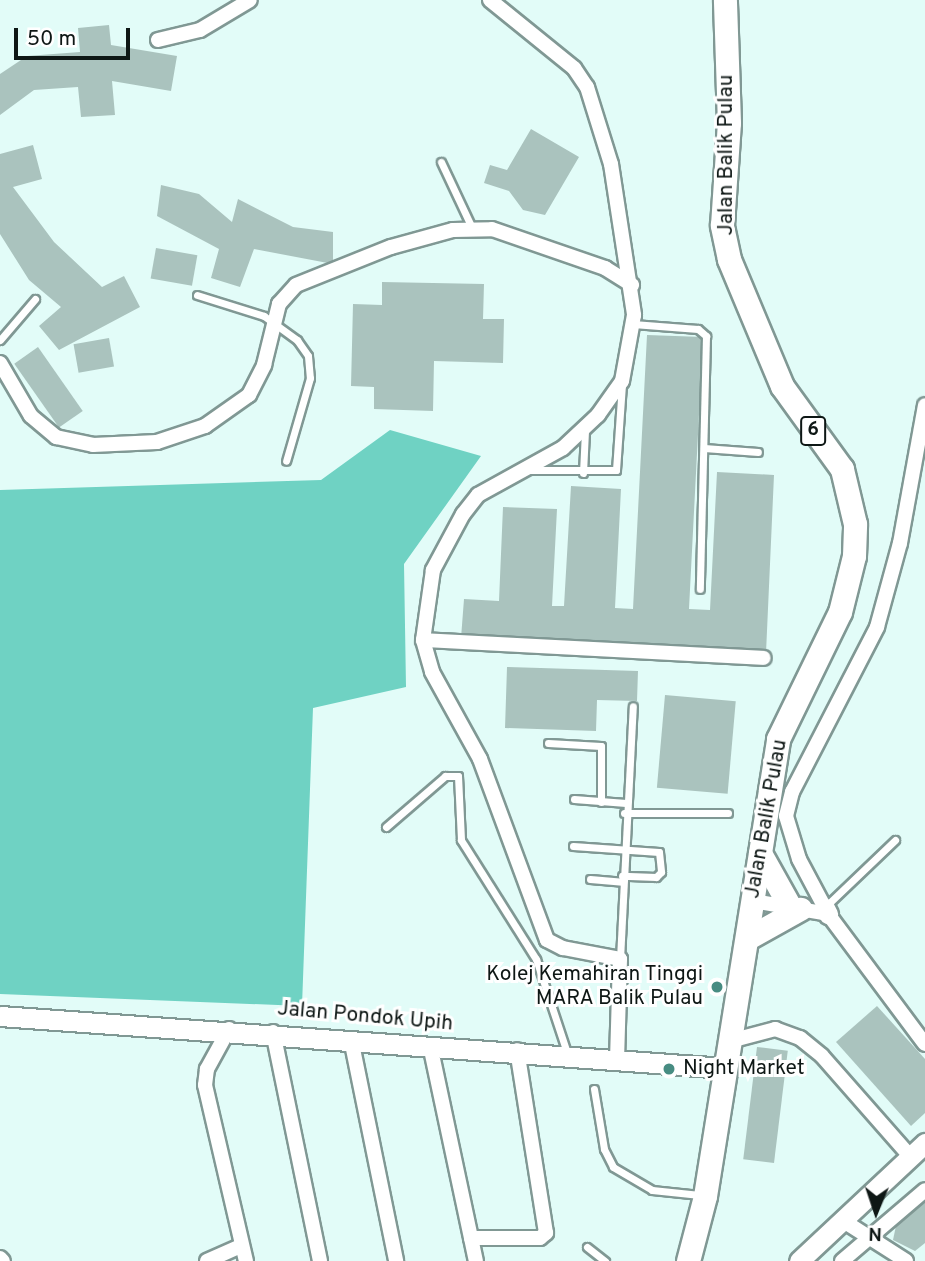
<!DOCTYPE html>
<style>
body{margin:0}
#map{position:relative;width:925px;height:1261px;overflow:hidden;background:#e2fcf8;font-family:Overpass,sans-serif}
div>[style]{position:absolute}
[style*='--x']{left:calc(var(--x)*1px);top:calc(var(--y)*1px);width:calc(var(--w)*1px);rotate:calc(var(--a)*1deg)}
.forest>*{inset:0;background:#6fd2c3}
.building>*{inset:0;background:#aac3be;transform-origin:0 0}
.roads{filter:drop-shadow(2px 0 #809894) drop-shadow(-2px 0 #809894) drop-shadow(0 2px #809894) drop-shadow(0 -2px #809894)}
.lane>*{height:7px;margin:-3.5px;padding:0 3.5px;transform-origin:3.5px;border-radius:3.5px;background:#fff}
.street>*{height:14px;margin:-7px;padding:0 7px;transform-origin:7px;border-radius:7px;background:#fff}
.secondary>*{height:19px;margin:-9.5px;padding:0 9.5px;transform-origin:9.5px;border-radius:9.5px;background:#fff}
.primary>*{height:23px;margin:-11.5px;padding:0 11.5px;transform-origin:11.5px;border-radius:11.5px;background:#fff}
.dots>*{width:19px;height:19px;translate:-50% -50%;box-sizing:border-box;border:4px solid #fff;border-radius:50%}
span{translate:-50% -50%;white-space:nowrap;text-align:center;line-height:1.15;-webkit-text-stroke:6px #fff;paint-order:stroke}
.shield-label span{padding:2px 5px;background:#fff;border:2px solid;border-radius:5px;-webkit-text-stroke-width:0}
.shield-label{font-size:19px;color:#0e1715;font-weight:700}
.street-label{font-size:21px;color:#0e1715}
.poi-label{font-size:21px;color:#0e1715}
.right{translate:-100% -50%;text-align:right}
.left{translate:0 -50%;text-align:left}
.north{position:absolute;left:841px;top:1177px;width:70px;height:70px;-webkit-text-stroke:5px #fff;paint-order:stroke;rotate:182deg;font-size:19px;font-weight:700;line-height:28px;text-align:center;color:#0e1715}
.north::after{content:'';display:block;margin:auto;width:24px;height:32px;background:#0e1715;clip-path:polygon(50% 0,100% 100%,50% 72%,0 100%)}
.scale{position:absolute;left:14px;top:28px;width:116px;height:32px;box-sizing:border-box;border:4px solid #0e1715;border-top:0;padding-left:9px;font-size:21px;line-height:24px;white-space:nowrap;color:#0e1715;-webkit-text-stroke:5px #fff;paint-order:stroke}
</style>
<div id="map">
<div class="forest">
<div style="clip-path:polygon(390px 430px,481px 456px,404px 564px,406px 687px,313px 708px,302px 1006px,0 994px,0 490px,321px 480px)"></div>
</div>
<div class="building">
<div style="clip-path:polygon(109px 25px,111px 45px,177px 56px,171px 91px,112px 81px,115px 115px,81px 117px,78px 87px,34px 90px,0 115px,0 74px,27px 56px,80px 52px,78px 28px)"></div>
<div style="clip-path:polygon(531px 129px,579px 157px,545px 215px,523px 210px,509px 191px,484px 183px,490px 165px,507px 170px)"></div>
<div style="clip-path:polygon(33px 145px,42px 179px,13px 187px,54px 242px,102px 287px,124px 276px,140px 307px,59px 350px,39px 326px,61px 307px,29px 280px,0 234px,0 154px)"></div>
<div style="clip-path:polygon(161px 185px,199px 194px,232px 222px,238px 199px,293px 227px,333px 232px,333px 264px,254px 249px,240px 287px,211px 278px,219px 249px,157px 216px)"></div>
<div style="left:156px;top:248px;width:42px;height:31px;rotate:10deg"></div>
<div style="clip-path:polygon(382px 282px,484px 284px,483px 319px,504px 319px,503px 363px,434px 361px,433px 411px,374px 409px,374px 387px,351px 386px,353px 304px,382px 305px)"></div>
<div style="clip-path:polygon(647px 335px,703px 337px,689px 609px,710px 610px,717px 472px,774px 475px,766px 653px,461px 638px,464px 599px,499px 601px,503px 507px,557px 509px,552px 606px,564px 606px,571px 486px,621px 489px,615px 608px,633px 609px)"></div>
<div style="left:109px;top:338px;width:29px;height:36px;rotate:80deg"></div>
<div style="left:38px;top:347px;width:78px;height:29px;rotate:55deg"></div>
<div style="clip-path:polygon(507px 667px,638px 671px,637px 701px,597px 700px,596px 731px,505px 728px)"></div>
<div style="left:665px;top:695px;width:71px;height:93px;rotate:5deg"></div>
<div style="clip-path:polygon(877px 1006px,925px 1059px,925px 1113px,911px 1126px,836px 1042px)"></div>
<div style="left:757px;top:1047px;width:31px;height:113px;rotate:7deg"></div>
<div style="clip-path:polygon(925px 1197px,925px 1243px,915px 1251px,893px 1240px,897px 1221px)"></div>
</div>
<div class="roads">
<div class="lane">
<div style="--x:441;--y:162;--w:73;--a:64.8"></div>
<div style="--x:197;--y:295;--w:70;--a:17.4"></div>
<div style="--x:264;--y:316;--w:41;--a:36"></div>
<div style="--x:297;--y:340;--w:19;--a:55"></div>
<div style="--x:308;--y:356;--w:22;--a:85"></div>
<div style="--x:310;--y:378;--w:86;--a:106.1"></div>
<div style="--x:633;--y:324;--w:65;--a:4.4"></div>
<div style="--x:698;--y:329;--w:11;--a:41"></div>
<div style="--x:706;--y:336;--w:253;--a:91.4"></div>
<div style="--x:0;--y:340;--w:54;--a:-49.5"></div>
<div style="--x:704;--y:448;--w:54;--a:4.2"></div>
<div style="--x:529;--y:470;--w:87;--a:0"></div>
<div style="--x:616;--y:470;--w:85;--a:-86"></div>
<div style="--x:583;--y:473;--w:43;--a:-87.3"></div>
<div style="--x:548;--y:743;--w:53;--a:3.2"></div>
<div style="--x:601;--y:746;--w:56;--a:90"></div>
<div style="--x:574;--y:799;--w:52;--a:4.4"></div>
<div style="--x:624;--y:813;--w:104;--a:0"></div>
<div style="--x:386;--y:827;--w:78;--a:-40.8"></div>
<div style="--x:445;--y:776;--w:13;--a:0"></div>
<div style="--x:458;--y:776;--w:64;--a:87.3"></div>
<div style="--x:461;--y:840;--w:141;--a:57.8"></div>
<div style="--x:536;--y:959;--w:99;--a:71.7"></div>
<div style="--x:573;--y:846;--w:86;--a:4"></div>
<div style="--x:659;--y:852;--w:20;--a:84"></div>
<div style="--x:661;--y:872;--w:7;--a:135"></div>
<div style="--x:656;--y:877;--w:34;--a:-178"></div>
<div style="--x:590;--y:879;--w:32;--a:5"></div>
<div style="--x:825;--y:907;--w:97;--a:-43.7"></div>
<div style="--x:620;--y:959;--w:253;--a:-87.1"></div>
<div style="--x:594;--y:1089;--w:61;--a:80.5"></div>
<div style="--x:604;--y:1149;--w:20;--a:63"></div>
<div style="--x:613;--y:1167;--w:45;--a:30.5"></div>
<div style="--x:652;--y:1190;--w:48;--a:5.9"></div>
<div style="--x:587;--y:1247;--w:23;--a:38"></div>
</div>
<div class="street">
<div style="--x:490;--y:0;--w:108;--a:39"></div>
<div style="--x:574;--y:68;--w:23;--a:56"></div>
<div style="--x:587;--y:87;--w:81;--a:72.7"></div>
<div style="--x:611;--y:164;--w:153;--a:81.3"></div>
<div style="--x:634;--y:315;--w:67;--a:100.3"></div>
<div style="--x:622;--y:381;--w:42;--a:125.2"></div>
<div style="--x:598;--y:415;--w:48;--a:136.7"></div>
<div style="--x:563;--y:448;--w:97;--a:151.1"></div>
<div style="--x:478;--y:495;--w:24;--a:128"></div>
<div style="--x:463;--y:514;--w:64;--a:118.2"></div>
<div style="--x:433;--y:570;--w:71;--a:98.1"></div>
<div style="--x:423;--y:640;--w:33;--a:74"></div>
<div style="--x:432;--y:672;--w:99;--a:61.1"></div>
<div style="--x:480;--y:759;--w:193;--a:69.7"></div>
<div style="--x:547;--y:940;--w:18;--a:27"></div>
<div style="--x:563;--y:948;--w:58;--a:10.9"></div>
<div style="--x:620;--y:959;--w:100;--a:91.7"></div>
<div style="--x:158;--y:40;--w:43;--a:-13.4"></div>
<div style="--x:200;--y:30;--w:58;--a:-31"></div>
<div style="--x:0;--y:363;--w:61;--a:59.7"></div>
<div style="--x:31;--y:416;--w:33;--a:40"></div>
<div style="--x:56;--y:437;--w:38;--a:12"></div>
<div style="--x:93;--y:445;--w:64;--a:-2.7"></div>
<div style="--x:157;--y:442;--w:51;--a:-18.4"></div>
<div style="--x:205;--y:426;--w:54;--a:-35.2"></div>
<div style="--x:249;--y:395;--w:34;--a:-63"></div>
<div style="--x:264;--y:365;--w:63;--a:-76.2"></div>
<div style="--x:279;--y:304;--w:25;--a:-48"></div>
<div style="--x:296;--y:285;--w:102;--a:-21.8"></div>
<div style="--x:391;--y:247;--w:64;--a:-15.3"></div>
<div style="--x:453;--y:230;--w:39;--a:-1"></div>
<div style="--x:492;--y:229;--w:120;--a:19"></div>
<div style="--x:605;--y:268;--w:32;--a:32"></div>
<div style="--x:423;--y:640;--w:341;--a:3"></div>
<div style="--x:753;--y:901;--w:76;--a:9.8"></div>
<div style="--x:828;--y:914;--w:162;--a:53.3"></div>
<div style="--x:825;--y:908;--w:55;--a:-118"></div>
<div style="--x:799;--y:859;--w:45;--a:-106.8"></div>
<div style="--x:786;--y:816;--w:25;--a:-76"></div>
<div style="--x:792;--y:792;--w:186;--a:-62.7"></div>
<div style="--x:877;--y:627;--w:87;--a:-74.7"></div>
<div style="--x:900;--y:543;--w:140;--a:-79.7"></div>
<div style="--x:229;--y:1029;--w:46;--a:118.8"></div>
<div style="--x:207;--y:1069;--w:16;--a:97"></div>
<div style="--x:205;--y:1085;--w:181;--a:76.9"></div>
<div style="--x:273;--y:1032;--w:234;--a:78.4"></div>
<div style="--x:351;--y:1039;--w:227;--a:78.5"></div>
<div style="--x:730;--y:1041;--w:47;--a:-14.9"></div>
<div style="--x:775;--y:1029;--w:27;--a:20"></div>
<div style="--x:800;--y:1038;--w:28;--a:39"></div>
<div style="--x:822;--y:1056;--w:133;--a:48.7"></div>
<div style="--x:430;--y:1045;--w:221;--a:78"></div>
<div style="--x:842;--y:1220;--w:76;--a:32.6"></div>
<div style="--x:471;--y:1238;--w:69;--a:0"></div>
<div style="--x:540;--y:1238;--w:8;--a:-40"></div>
<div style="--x:546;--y:1233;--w:185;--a:-99"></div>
<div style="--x:0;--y:1258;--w:4;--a:45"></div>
<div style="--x:207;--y:1261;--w:36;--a:-24"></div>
<div style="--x:842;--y:1261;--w:109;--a:-40.5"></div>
</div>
<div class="secondary">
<div style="--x:825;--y:908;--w:7;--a:63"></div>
<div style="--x:0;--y:1016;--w:728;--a:4.1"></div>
<div style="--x:799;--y:1261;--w:173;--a:-43.1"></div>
</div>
<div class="primary">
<div style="--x:760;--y:853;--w:62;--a:60.9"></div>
<div style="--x:748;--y:938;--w:60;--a:-29.1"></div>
<div style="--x:688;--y:1261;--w:67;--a:-75.3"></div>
<div style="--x:705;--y:1196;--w:463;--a:-80.9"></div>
<div style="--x:778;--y:739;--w:141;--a:-64"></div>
<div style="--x:840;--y:612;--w:58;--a:-76"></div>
<div style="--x:854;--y:556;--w:32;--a:-88"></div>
<div style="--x:855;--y:524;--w:57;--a:-103.3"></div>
<div style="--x:842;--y:469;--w:102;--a:-125.9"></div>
<div style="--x:782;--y:386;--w:138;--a:-112.7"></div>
<div style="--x:729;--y:259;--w:35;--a:-102"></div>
<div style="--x:722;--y:225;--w:102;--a:-86.1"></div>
<div style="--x:729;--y:123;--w:123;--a:-91.9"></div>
</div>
</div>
<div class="dots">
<div style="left:717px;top:987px;background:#478c82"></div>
<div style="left:669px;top:1069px;background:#478c82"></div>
</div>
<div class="shield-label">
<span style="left:813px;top:431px">6</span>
</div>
<div class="street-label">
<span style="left:727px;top:155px;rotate:-90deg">Jalan Balik Pulau</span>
<span style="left:767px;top:819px;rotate:-80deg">Jalan Balik Pulau</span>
<span style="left:365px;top:1017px;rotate:5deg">Jalan Pondok Upih</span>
</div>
<div class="poi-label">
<span class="right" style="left:703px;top:987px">Kolej Kemahiran Tinggi<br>MARA Balik Pulau</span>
<span class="left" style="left:683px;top:1069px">Night Market</span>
</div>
<div class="north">N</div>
<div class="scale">50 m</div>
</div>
